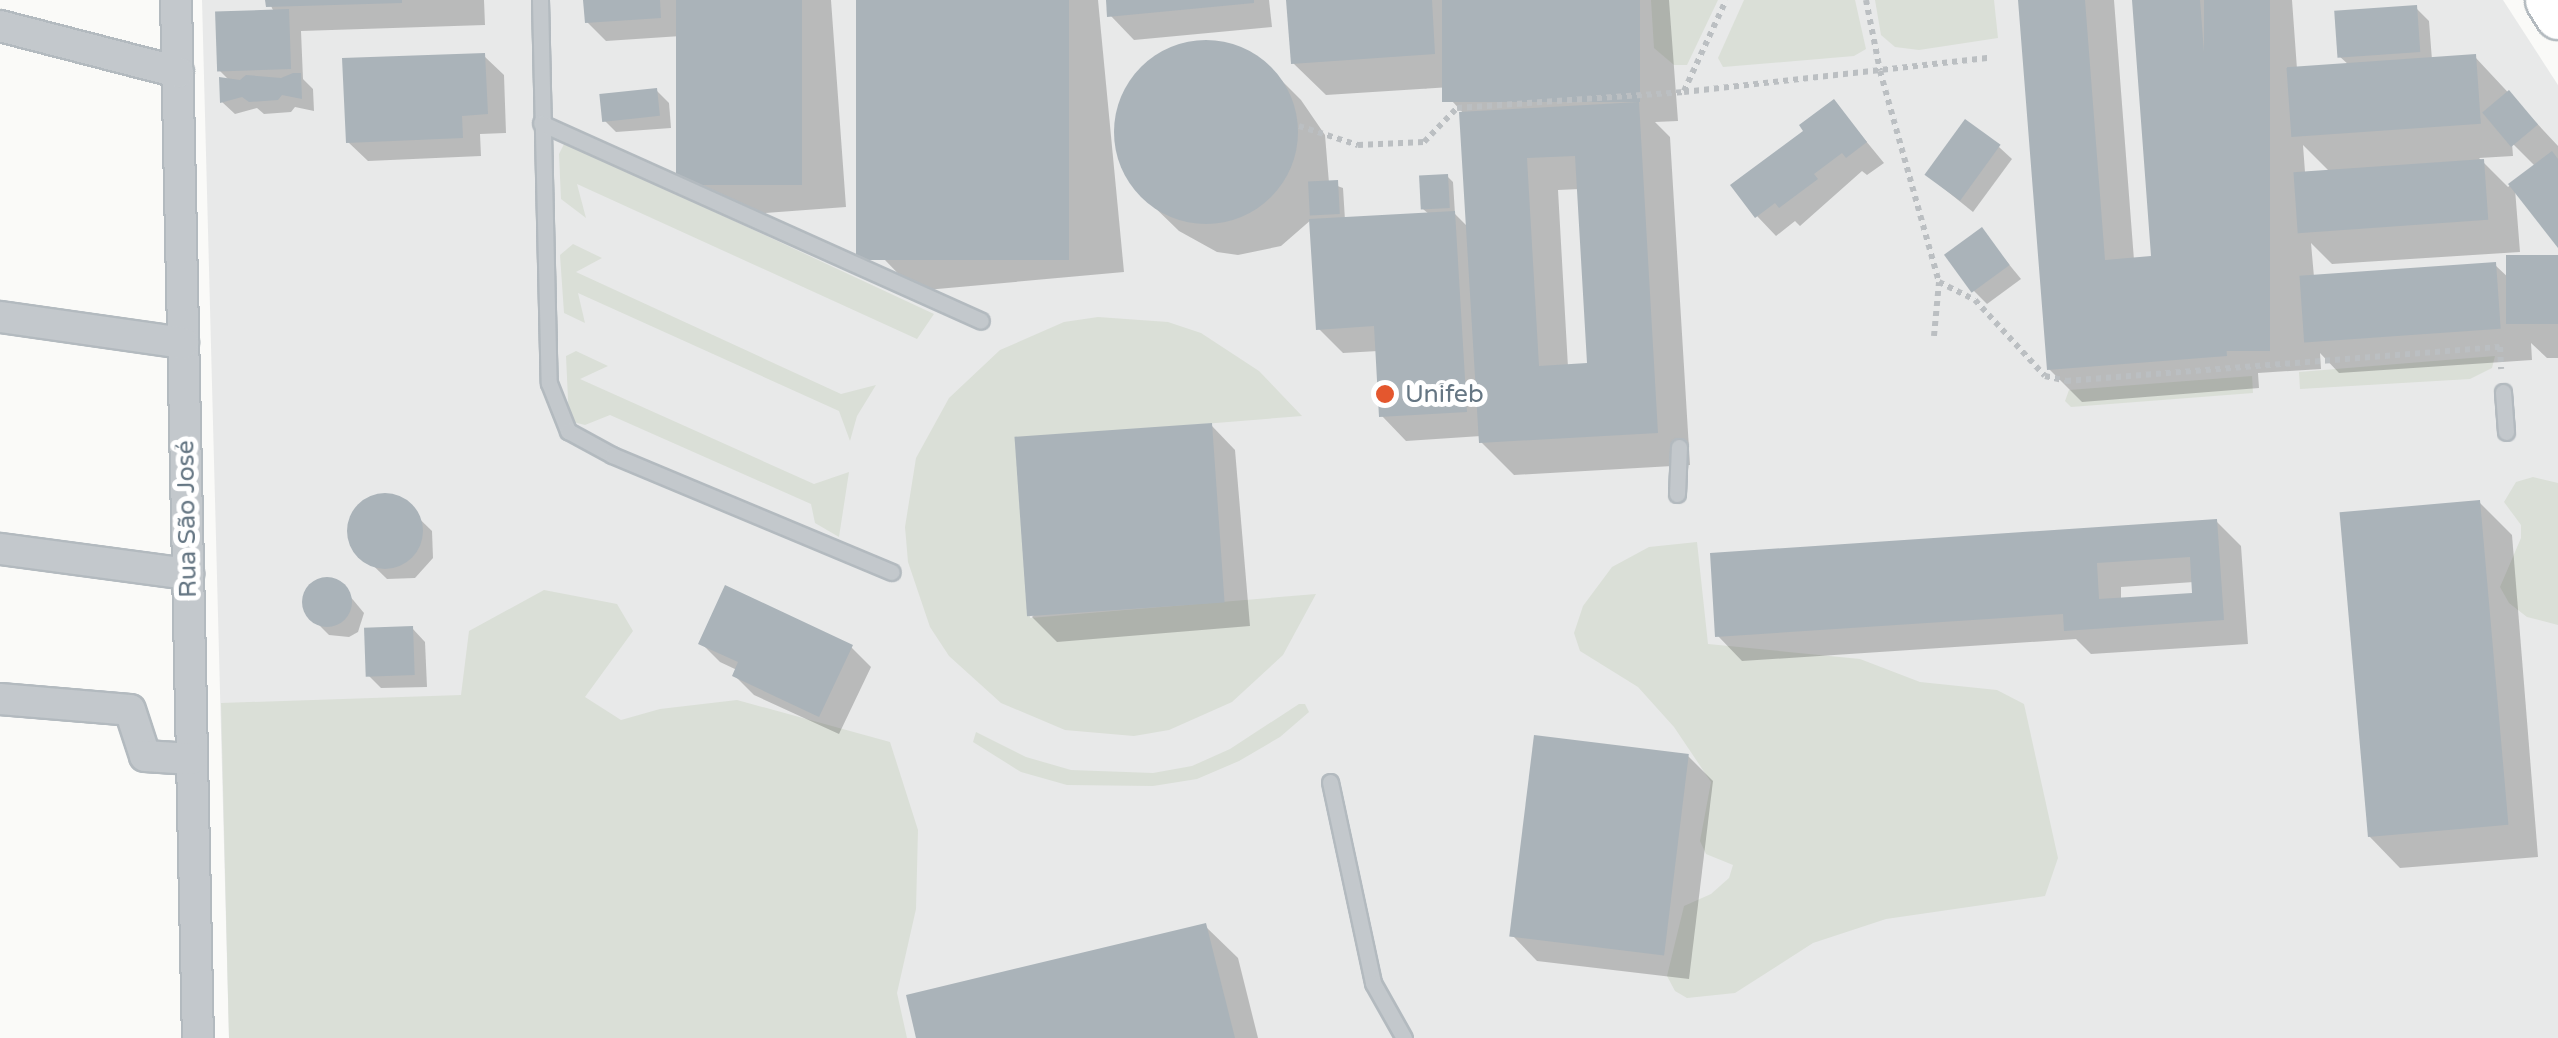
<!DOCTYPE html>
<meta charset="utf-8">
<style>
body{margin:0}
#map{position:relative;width:2558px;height:1038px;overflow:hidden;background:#fafaf8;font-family:"Varela Round",sans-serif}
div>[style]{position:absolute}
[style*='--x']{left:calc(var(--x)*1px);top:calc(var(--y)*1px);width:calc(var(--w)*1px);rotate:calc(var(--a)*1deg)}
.built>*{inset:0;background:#e8e9e9}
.green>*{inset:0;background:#dadfd7}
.shadow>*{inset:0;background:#0003}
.building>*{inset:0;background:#aab3b9;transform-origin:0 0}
.round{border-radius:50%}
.path>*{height:6px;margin-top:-3px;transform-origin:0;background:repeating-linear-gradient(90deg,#bbbfc2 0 5px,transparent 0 10px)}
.roads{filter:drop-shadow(2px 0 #b3babf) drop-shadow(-2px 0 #b3babf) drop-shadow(0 2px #b3babf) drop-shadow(0 -2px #b3babf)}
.lane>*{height:15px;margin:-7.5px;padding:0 7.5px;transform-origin:7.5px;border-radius:7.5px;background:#c3c8cc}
.street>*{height:30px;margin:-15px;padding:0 15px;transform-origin:15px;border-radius:15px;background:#c3c8cc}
.secondary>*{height:45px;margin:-22.5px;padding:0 22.5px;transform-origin:22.5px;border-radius:22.5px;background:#fff}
.dots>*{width:28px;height:28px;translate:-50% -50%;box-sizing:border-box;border:5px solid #fff;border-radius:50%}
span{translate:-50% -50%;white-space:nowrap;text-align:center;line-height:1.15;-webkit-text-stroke:10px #fff;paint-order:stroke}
.poi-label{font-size:25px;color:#657683}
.left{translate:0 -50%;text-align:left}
.street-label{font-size:25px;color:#657683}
</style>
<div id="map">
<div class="built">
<div style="clip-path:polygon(202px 0,2503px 0,2558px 85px,2558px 1038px,229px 1038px)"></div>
</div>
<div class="green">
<div style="clip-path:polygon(1651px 0,1718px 0,1687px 65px,1674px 65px,1654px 48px)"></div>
<div style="clip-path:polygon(1744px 0,1855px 0,1866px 49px,1854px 56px,1723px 67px,1718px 58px)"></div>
<div style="clip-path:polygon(1875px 0,1994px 0,1998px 38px,1919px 50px,1895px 47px,1881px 35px)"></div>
<div style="clip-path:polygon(565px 142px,934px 314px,917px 339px,577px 184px,586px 218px,561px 199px,559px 154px)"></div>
<div style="clip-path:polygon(573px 244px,602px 258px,576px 272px,841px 394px,876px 385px,857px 416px,850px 441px,839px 411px,578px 293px,585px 323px,564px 313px,560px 255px)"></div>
<div style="clip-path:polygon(1098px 317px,1168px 322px,1201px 333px,1259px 371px,1302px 416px,1015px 439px,1030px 618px,1316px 594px,1283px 655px,1232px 702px,1169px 730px,1134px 736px,1065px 730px,1001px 703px,949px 656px,930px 627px,908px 562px,905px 527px,916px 458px,949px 398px,1000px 350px,1064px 322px)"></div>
<div style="clip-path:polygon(576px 351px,608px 366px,580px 379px,814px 484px,849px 472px,839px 537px,815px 523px,811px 504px,610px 415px,585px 425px,569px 421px,566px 356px)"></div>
<div style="clip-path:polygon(2495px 356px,2492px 368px,2470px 379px,2300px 389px,2299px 372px)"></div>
<div style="clip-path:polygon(2252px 376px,2253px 393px,2071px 407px,2065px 401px,2069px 390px)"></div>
<div style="clip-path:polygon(2533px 477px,2558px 483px,2558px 625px,2527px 617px,2509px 603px,2500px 587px,2521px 538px,2521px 525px,2504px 502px,2516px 482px)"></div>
<div style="clip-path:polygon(1697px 542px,1708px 644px,1860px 659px,1920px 682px,1997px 690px,2024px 704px,2058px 858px,2045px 896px,1886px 919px,1813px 943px,1735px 993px,1687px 998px,1675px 991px,1667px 976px,1684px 906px,1711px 894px,1729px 878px,1733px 865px,1706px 854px,1700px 841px,1711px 782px,1674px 727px,1638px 687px,1580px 651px,1574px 633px,1583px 606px,1612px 567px,1649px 547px)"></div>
<div style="clip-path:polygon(544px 590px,617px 604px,633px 631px,585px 697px,621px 720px,660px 709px,737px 700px,890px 742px,918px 830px,916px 909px,897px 993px,907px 1038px,229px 1038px,221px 703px,461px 695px,469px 631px)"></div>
<div style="clip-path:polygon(1299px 704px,1305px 704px,1309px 712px,1280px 737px,1239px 761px,1197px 779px,1153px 786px,1067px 785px,1021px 772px,973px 742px,976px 732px,1026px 757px,1071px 770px,1153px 773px,1192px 766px,1230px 749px)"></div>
</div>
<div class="shadow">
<div style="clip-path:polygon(268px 0,484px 0,485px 25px,301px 31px,303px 79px,313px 89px,314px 111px,295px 107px,291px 112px,264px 114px,257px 108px,235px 114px,222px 102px,233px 84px,220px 71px,274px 12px)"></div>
<div style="clip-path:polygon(586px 0,831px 0,846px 207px,724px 216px,691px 184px,681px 36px,606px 41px,587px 22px)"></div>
<div style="clip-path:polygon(858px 0,1098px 0,1124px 272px,915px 291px,883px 258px)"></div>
<div style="clip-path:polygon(1108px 0,1269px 0,1272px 27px,1134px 40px,1110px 15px)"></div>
<div style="clip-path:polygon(evenodd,1289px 0,1669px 0,1678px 121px,1655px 122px,1670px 137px,1690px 465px,1514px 475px,1481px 442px,1481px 436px,1406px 441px,1382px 416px,1378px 351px,1343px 353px,1319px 329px,1312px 219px,1281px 246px,1238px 255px,1217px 252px,1179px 231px,1145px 198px,1121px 161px,1116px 141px,1123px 98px,1148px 63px,1187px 44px,1229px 45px,1267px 66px,1301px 100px,1325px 135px,1329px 183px,1343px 188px,1345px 220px,1430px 215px,1423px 209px,1447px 176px,1453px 182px,1455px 214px,1468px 227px,1465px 115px,1452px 101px,1451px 87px,1326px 95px,1293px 63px,1289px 0,1580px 189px,1590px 365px,1568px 367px,1558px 190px,1580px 189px)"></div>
<div style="clip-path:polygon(evenodd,2021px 0,2114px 0,2134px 260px,2154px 259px,2134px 0,2292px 0,2297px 69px,2349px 65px,2339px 56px,2416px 8px,2429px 21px,2432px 60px,2475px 57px,2558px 146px,2558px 244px,2515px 189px,2520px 252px,2332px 264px,2311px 243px,2314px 277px,2495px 265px,2511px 280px,2558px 257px,2558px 358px,2547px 358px,2531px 343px,2532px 360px,2339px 373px,2320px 353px,2321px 369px,2258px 373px,2259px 388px,2082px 402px,2049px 369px,2021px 0,2512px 143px,2535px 166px,2508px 187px,2479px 158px,2513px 156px,2512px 143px,2021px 0,2303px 145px,2329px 171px,2305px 172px,2303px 145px)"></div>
<div style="clip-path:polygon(484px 56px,504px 75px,506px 133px,480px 134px,481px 156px,368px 161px,348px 142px)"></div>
<div style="clip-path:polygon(656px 90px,669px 103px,671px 128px,616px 132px,603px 119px)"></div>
<div style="clip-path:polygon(1834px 102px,1884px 163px,1867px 175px,1862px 171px,1800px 226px,1795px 221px,1776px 236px,1757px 216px,1806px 131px)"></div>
<div style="clip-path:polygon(1999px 147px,2012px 159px,1973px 212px,1927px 175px)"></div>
<div style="clip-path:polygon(1981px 230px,2021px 279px,1987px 304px,1974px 291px)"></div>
<div style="clip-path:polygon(1211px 425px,1235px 450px,1250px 626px,1057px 642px,1032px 617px)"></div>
<div style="clip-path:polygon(398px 498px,432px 531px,433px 558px,415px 578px,387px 579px,353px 546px,352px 519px,370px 499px)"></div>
<div style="clip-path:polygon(2479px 502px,2512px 535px,2538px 857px,2400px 868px,2368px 835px)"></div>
<div style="clip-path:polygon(evenodd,2216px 521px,2241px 546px,2248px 644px,2091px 654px,2076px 639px,1742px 661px,1718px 636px,2216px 521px,2194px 582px,2195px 595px,2121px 600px,2121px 587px,2194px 582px)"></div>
<div style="clip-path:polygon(320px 581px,339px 583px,364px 613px,358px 632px,349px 637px,329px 635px,308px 614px,306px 594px)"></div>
<div style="clip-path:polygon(412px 628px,425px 642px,427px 687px,381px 688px,368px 675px)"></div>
<div style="clip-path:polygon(701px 643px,851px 647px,871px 667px,839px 734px,754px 695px,735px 676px,737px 670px,720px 662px)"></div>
<div style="clip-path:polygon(1688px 756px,1713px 781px,1689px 979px,1537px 961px,1513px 936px)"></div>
<div style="clip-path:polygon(1205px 926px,1238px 958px,1258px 1038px,919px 1038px)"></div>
</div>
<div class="building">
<div style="clip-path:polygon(265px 0,402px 0,402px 3px,266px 7px)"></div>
<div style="clip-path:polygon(583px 0,660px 0,661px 18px,585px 23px)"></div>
<div style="left:676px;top:0;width:126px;height:185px"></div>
<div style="left:856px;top:0;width:213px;height:260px"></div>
<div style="clip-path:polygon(1106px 0,1254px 0,1254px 3px,1107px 17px)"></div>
<div style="clip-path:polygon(1286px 0,1432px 0,1435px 54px,1291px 64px)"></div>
<div style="left:1442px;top:0;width:198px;height:102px"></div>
<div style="clip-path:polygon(2018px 0,2085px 0,2105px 260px,2151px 256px,2132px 0,2200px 0,2227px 356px,2047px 370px)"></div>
<div style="left:2204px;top:0;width:66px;height:351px"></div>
<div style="left:2417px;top:5px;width:47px;height:83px;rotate:86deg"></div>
<div style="left:289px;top:9px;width:60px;height:74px;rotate:88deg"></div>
<div class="round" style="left:1114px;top:40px;width:184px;height:184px"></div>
<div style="clip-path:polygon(485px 53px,488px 114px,462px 116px,463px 138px,346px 143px,342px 58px)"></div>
<div style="left:2476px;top:54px;width:70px;height:190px;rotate:86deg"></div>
<div style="clip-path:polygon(293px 73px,301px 73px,302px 99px,282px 95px,278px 100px,249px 102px,242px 97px,220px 103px,219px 77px,240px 80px,246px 75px,281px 78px)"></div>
<div style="left:657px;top:88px;width:28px;height:58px;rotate:84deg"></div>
<div style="left:2509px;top:90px;width:45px;height:35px;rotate:50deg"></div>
<div style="clip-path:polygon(1834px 99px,1867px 142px,1846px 158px,1842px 153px,1814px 174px,1818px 179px,1779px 208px,1775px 203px,1755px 218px,1730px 185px,1803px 131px,1799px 125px)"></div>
<div style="clip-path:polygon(evenodd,1639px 102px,1658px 433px,1479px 443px,1459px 112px,1639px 102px,1575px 156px,1587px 363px,1539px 366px,1527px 158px,1575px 156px)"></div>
<div style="left:1965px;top:119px;width:44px;height:69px;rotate:36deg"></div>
<div style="clip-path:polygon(2552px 151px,2558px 159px,2558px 248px,2508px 184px)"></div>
<div style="left:2484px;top:159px;width:61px;height:191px;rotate:86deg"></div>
<div style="left:1448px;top:174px;width:34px;height:29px;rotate:87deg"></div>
<div style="left:1338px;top:180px;width:34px;height:30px;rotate:87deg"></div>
<div style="clip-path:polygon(1455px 211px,1467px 412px,1379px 417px,1374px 326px,1316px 330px,1309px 219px)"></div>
<div style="left:1982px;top:227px;width:47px;height:47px;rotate:54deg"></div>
<div style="left:2558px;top:255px;width:69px;height:52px;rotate:90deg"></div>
<div style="left:2496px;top:262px;width:67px;height:197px;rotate:86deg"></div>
<div style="left:1212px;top:423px;width:180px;height:198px;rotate:86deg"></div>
<div class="round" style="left:347px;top:493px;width:76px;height:76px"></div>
<div style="left:2480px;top:500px;width:326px;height:141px;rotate:85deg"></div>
<div style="clip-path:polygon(evenodd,2217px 519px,2224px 620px,2064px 631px,2063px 614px,1715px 637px,1710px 553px,2217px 519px,2190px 557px,2192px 593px,2099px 599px,2097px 563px,2190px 557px)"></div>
<div class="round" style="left:302px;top:577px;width:50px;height:50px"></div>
<div style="clip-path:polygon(725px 585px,853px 645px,819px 717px,732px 676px,738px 662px,698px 644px)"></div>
<div style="left:413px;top:626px;width:49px;height:49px;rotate:88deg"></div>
<div style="left:1534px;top:735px;width:156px;height:203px;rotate:7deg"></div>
<div style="clip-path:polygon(1206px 923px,1235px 1038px,916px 1038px,906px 995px)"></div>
</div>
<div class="path">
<div style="--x:1866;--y:0;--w:72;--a:78.8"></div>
<div style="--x:1880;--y:71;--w:219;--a:74.4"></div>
<div style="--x:1939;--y:282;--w:40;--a:26.6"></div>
<div style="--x:1975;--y:300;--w:103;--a:47.4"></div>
<div style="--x:2045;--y:376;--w:22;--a:13"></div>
<div style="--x:2066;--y:381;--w:435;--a:-4.5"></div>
<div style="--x:2500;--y:347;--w:22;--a:87"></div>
<div style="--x:1684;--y:91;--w:100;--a:-65.2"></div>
<div style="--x:1299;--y:126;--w:62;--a:17.9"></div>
<div style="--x:1358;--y:145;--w:66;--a:-2.6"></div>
<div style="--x:1424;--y:142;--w:47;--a:-45.9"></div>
<div style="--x:1457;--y:108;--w:228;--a:-4"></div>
<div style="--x:1684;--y:92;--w:307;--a:-6.4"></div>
<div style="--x:1934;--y:336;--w:54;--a:-84.7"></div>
</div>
<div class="roads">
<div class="lane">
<div style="--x:540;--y:0;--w:383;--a:88.7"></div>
<div style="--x:549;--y:383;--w:52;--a:68.4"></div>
<div style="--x:568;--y:431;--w:50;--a:28.6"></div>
<div style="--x:612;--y:455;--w:303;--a:22.7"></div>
<div style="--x:541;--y:123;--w:482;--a:24.2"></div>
<div style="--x:2503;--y:392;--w:40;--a:85.7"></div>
<div style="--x:1677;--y:494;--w:47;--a:-87.6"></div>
<div style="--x:1330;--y:782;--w:206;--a:77.9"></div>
<div style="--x:1373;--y:983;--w:63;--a:60.6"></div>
</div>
<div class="street">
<div style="--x:176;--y:0;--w:1038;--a:88.79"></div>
<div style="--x:0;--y:26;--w:184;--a:14.5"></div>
<div style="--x:0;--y:317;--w:185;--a:8.1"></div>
<div style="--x:0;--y:549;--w:190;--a:7.6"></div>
<div style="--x:0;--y:699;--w:130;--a:4.8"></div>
<div style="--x:130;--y:710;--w:48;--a:71.9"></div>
<div style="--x:145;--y:756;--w:46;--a:3.7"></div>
</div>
<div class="secondary">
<div style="--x:2548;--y:0;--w:19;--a:58"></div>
</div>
</div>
<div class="dots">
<div style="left:1385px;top:394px;background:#e4572e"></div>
</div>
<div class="poi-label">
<span class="left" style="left:1405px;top:394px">Unifeb</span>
</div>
<div class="street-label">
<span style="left:187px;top:519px;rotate:-91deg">Rua São José</span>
</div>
</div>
